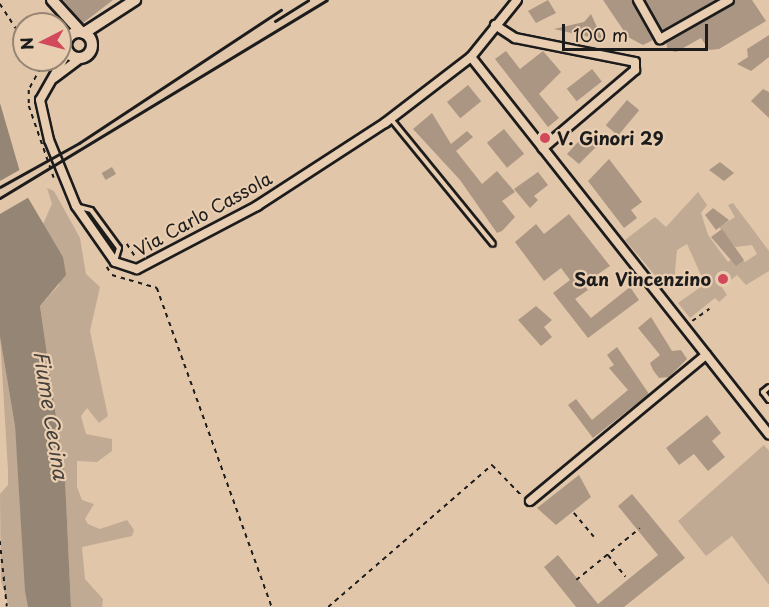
<!DOCTYPE html>
<style>
body{margin:0}
#map{position:relative;width:769px;height:607px;overflow:hidden;background:#e1c6aa;font-family:"Playpen Sans",sans-serif}
div>[style]{position:absolute}
[style*='--x']{left:calc(var(--x)*1px);top:calc(var(--y)*1px);width:calc(var(--w)*1px);rotate:calc(var(--a)*1deg)}
.green>*{inset:0;background:#c0aa93}
.water>*{inset:0;background:#958574}
.pier>*{inset:0;background:#e1c6aa}
.building>*{inset:0;background:#aa9682;transform-origin:0 0}
.path>*{height:1.5px;margin-top:-0.75px;transform-origin:0;background:repeating-linear-gradient(90deg,#1c1c1c 0 4.5px,transparent 0 9px)}
.roads{filter:drop-shadow(2px 0 #1c1c1c) drop-shadow(-2px 0 #1c1c1c) drop-shadow(0 2px #1c1c1c) drop-shadow(0 -2px #1c1c1c)}
.service>*{height:4px;margin:-2px;padding:0 2px;transform-origin:2px;border-radius:2px;background:#e9cdb0}
.minor>*{height:8px;margin:-4px;padding:0 4px;transform-origin:4px;border-radius:4px;background:#e9cdb0}
.tertiary>*{height:10px;margin:-5px;padding:0 5px;transform-origin:5px;border-radius:5px;background:#e9cdb0}
.tertiary>.ring{margin:-5px;padding:0;box-sizing:content-box;background:none;border:10px solid #e9cdb0;border-radius:50%}
.rail>*{height:3px;margin:-1.5px;padding:0 1.5px;transform-origin:1.5px;border-radius:1.5px;background:#1c1c1c}
.dots>*{width:16px;height:16px;translate:-50% -50%;box-sizing:border-box;border:3px solid #e9cdb0;border-radius:50%}
span{translate:-50% -50%;white-space:nowrap;text-align:center;line-height:1.15;-webkit-text-stroke:4.5px #e9cdb0;paint-order:stroke}
.poi-label{font-size:18px;color:#1c1c1c;font-weight:700}
.left{translate:0 -50%;text-align:left}
.right{translate:-100% -50%;text-align:right}
.street-label{font-size:18px;color:#1c1c1c}
.water-label{font-size:20px;color:#46413b;font-style:italic}
.north{position:absolute;left:12px;top:12px;width:60px;height:60px;box-sizing:border-box;background:#e9cdb0;border:2px solid #978675;border-radius:50%;rotate:264deg;font-size:16px;font-weight:700;line-height:24px;text-align:center;color:#1c1c1c}
.north::after{content:'';display:block;margin:auto;width:21px;height:27px;background:#d1495b;clip-path:polygon(50% 0,100% 100%,50% 72%,0 100%)}
.scale{position:absolute;left:562px;top:24px;width:146px;height:27px;box-sizing:border-box;border:3px solid #1c1c1c;border-top:0;padding-left:8px;font-size:18px;line-height:21px;white-space:nowrap;color:#1c1c1c;-webkit-text-stroke:4px #e9cdb0;paint-order:stroke}
</style>
<div id="map">
<div class="green">
<div style="clip-path:polygon(47px 188px,54px 191px,80px 238px,86px 274px,100px 287px,90px 331px,108px 416px,99px 423px,87px 408px,81px 416px,86px 434px,112px 439px,112px 451px,97px 462px,77px 461px,77px 487px,82px 500px,94px 504px,85px 519px,88px 524px,100px 529px,127px 520px,134px 530px,132px 536px,82px 547px,85px 579px,103px 599px,102px 607px,71px 607px,65px 478px,40px 306px,59px 285px,63px 257px,43px 224px,52px 204px)"></div>
<div style="clip-path:polygon(698px 192px,707px 205px,701px 213px,708px 235px,728px 262px,738px 255px,745px 262px,757px 254px,752px 245px,735px 247px,719px 227px,735px 217px,728px 205px,733px 203px,769px 251px,769px 271px,746px 285px,737px 275px,722px 287px,727px 295px,719px 302px,715px 298px,690px 318px,678px 303px,705px 284px,687px 244px,677px 250px,674px 283px,665px 287px,625px 240px,655px 217px,666px 227px)"></div>
<div style="clip-path:polygon(0 337px,15px 426px,28px 607px,9px 607px,1px 581px,0 494px,8px 485px,8px 470px)"></div>
<div style="clip-path:polygon(764px 445px,769px 451px,769px 585px,732px 536px,706px 556px,678px 521px)"></div>
</div>
<div class="water">
<div style="clip-path:polygon(0 103px,27px 196px,63px 257px,66px 275px,40px 306px,65px 478px,71px 607px,28px 607px,25px 591px,15px 426px,0 337px)"></div>
</div>
<div class="pier">
<div style="clip-path:polygon(23px 168px,31px 196px,0 214px,0 181px)"></div>
</div>
<div class="building">
<div style="clip-path:polygon(63px 0,113px 0,83px 23px)"></div>
<div style="clip-path:polygon(548px 0,556px 13px,536px 23px,528px 11px)"></div>
<div style="clip-path:polygon(603px 0,632px 0,653px 40px,643px 45px,628px 37px)"></div>
<div style="clip-path:polygon(645px 0,716px 0,662px 30px)"></div>
<div style="clip-path:polygon(735px 0,752px 0,766px 21px,719px 49px,709px 50px,701px 38px,676px 52px,668px 50px,666px 43px)"></div>
<div style="clip-path:polygon(591px 14px,603px 40px,554px 29px,584px 22px)"></div>
<div style="clip-path:polygon(769px 35px,769px 57px,751px 71px,737px 64px,748px 57px,747px 49px)"></div>
<div style="clip-path:polygon(506px 51px,520px 69px,543px 51px,561px 72px,539px 94px,559px 118px,548px 127px,495px 59px)"></div>
<div style="left:592px;top:69px;width:16px;height:32px;rotate:52deg"></div>
<div style="left:468px;top:85px;width:21px;height:27px;rotate:51deg"></div>
<div style="clip-path:polygon(763px 89px,769px 92px,769px 118px,751px 101px)"></div>
<div style="left:627px;top:100px;width:16px;height:33px;rotate:40deg"></div>
<div style="clip-path:polygon(432px 113px,451px 144px,467px 131px,473px 137px,456px 151px,482px 184px,497px 171px,515px 192px,502px 201px,515px 217px,502px 231px,497px 233px,460px 180px,413px 129px)"></div>
<div style="left:504px;top:129px;width:32px;height:22px;rotate:51deg"></div>
<div style="clip-path:polygon(588px 131px,599px 144px,579px 164px,567px 154px)"></div>
<div style="clip-path:polygon(609px 159px,642px 202px,631px 210px,637px 218px,624px 228px,588px 181px)"></div>
<div style="clip-path:polygon(720px 162px,734px 173px,724px 181px,709px 170px)"></div>
<div style="left:112px;top:167px;width:8px;height:12px;rotate:60deg"></div>
<div style="clip-path:polygon(538px 172px,548px 185px,534px 196px,538px 200px,530px 208px,514px 189px)"></div>
<div style="clip-path:polygon(713px 208px,729px 220px,716px 230px,705px 215px)"></div>
<div style="clip-path:polygon(569px 214px,610px 266px,583px 284px,588px 290px,575px 299px,591px 318px,630px 287px,639px 300px,588px 338px,553px 293px,570px 280px,561px 268px,544px 281px,515px 242px,536px 224px,544px 234px)"></div>
<div style="clip-path:polygon(722px 229px,744px 260px,736px 266px,711px 237px)"></div>
<div style="clip-path:polygon(536px 306px,552px 320px,544px 327px,552px 337px,541px 346px,518px 320px)"></div>
<div style="clip-path:polygon(651px 317px,672px 351px,681px 350px,687px 359px,669px 377px,659px 378px,653px 370px,650px 363px,660px 355px,638px 328px)"></div>
<div style="clip-path:polygon(617px 347px,649px 394px,593px 438px,568px 405px,576px 399px,592px 420px,628px 390px,609px 368px,614px 365px,607px 355px)"></div>
<div style="clip-path:polygon(707px 415px,721px 433px,712px 441px,725px 457px,708px 471px,694px 454px,679px 465px,666px 448px)"></div>
<div style="clip-path:polygon(579px 475px,591px 497px,556px 525px,537px 508px)"></div>
<div style="clip-path:polygon(632px 494px,685px 558px,624px 607px,576px 607px,544px 567px,558px 555px,598px 604px,658px 555px,618px 506px)"></div>
</div>
<div class="path">
<div style="--x:0;--y:4;--w:44;--a:57"></div>
<div style="--x:36;--y:60;--w:9;--a:58"></div>
<div style="--x:41;--y:68;--w:25;--a:119"></div>
<div style="--x:29;--y:90;--w:16;--a:90"></div>
<div style="--x:29;--y:106;--w:76;--a:70.9"></div>
<div style="--x:127;--y:244;--w:17;--a:57"></div>
<div style="--x:107;--y:267;--w:9;--a:58"></div>
<div style="--x:112;--y:275;--w:47;--a:16.1"></div>
<div style="--x:157;--y:288;--w:339;--a:70.2"></div>
<div style="--x:692;--y:321;--w:21;--a:-35"></div>
<div style="--x:574;--y:513;--w:31;--a:50"></div>
<div style="--x:0;--y:541;--w:66;--a:83.9"></div>
<div style="--x:608;--y:555;--w:28;--a:51"></div>
<div style="--x:576;--y:580;--w:82;--a:-39.1"></div>
<div style="--x:328;--y:607;--w:217;--a:-40.9"></div>
<div style="--x:492;--y:465;--w:45;--a:45.9"></div>
</div>
<div class="roads">
<div class="service">
<div style="--x:391;--y:119;--w:161;--a:50.8"></div>
<div style="--x:79;--y:207;--w:12;--a:14"></div>
<div style="--x:91;--y:210;--w:47;--a:53.6"></div>
<div style="--x:119;--y:248;--w:14;--a:107"></div>
<div style="--x:769;--y:387;--w:8;--a:140"></div>
<div style="--x:763;--y:392;--w:10;--a:53"></div>
</div>
<div class="minor">
<div style="--x:638;--y:0;--w:45;--a:60.6"></div>
<div style="--x:660;--y:39;--w:79;--a:-29.5"></div>
<div style="--x:495;--y:25;--w:24;--a:33"></div>
<div style="--x:515;--y:38;--w:122;--a:11.3"></div>
<div style="--x:635;--y:62;--w:8;--a:90"></div>
<div style="--x:635;--y:70;--w:121;--a:139.7"></div>
<div style="--x:68;--y:51;--w:56;--a:119.7"></div>
<div style="--x:40;--y:100;--w:41;--a:77.3"></div>
<div style="--x:49;--y:140;--w:71;--a:67.8"></div>
<div style="--x:76;--y:206;--w:68;--a:55.1"></div>
<div style="--x:115;--y:262;--w:23;--a:18"></div>
<div style="--x:137;--y:269;--w:136;--a:-27.7"></div>
<div style="--x:257;--y:206;--w:153;--a:-33"></div>
<div style="--x:385;--y:123;--w:108;--a:-37.5"></div>
<div style="--x:471;--y:57;--w:73;--a:-51.1"></div>
<div style="--x:471;--y:57;--w:481;--a:51.7"></div>
<div style="--x:54;--y:78;--w:35;--a:-37"></div>
<div style="--x:530;--y:501;--w:229;--a:-39.7"></div>
</div>
<div class="tertiary">
<div style="--x:52;--y:0;--w:43;--a:47.8"></div>
<div class="ring" style="left:66px;top:32px;width:16px;height:16px"></div>
<div style="--x:84;--y:33;--w:61;--a:-32.9"></div>
</div>
</div>
<div class="rail">
<div style="--x:275;--y:21;--w:39;--a:-32"></div>
<div style="--x:0;--y:187;--w:90;--a:-29.1"></div>
<div style="--x:79;--y:143;--w:242;--a:-33.4"></div>
<div style="--x:0;--y:198;--w:382;--a:-31.2"></div>
</div>
<div class="dots">
<div style="left:545px;top:138px;background:#d1495b"></div>
<div style="left:723px;top:279px;background:#d1495b"></div>
</div>
<div class="poi-label">
<span class="left" style="left:557px;top:138px">V. Ginori 29</span>
<span class="right" style="left:711px;top:279px">San Vincenzino</span>
</div>
<div class="street-label">
<span style="left:203px;top:214px;rotate:-29deg">Via Carlo Cassola</span>
</div>
<div class="water-label">
<span style="left:51px;top:415px;rotate:81deg">Fiume Cecina</span>
</div>
<div class="north">N</div>
<div class="scale">100 m</div>
</div>
